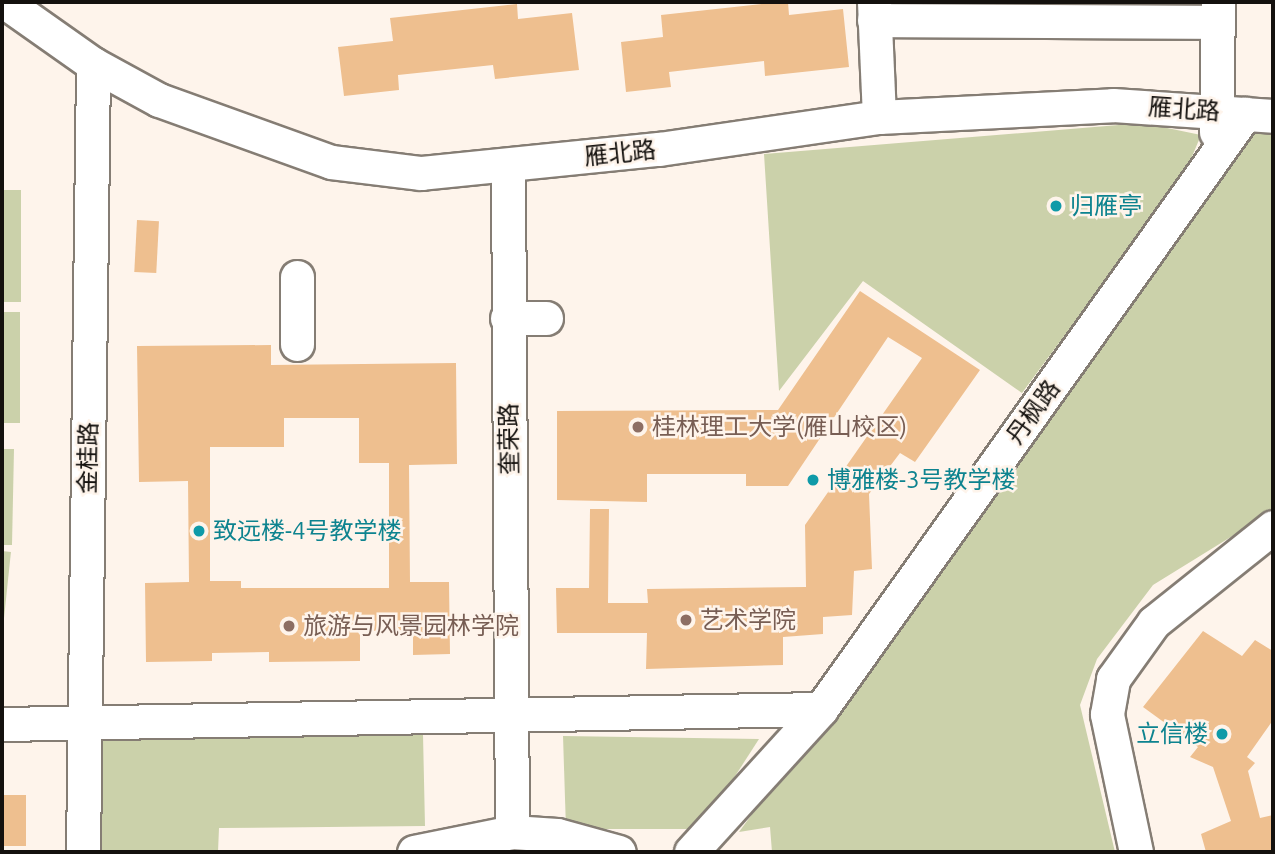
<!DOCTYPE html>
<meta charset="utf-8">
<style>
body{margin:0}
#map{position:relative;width:1275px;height:854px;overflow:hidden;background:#fef4eb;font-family:Ubuntu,"Noto Sans SC",sans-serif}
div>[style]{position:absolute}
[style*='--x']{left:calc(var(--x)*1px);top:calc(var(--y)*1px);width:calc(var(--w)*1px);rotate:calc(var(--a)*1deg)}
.green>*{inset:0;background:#cbd1aa;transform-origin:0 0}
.building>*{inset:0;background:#eebf8f;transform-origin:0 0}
.roads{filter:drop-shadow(2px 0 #857d74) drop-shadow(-2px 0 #857d74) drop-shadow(0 2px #857d74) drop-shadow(0 -2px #857d74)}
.minor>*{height:33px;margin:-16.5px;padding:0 16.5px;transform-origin:16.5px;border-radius:16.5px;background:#fff}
.dots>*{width:19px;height:19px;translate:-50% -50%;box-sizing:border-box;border:4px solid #fef4eb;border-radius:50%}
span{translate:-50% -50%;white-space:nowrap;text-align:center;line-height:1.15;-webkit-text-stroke:5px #fef4eb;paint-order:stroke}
.street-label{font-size:24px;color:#14110e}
.culture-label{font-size:24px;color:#0d838f}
.left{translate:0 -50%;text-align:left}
.right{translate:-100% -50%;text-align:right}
.education-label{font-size:24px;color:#785e54}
.frame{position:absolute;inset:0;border:4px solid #14110e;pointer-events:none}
</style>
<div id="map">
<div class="green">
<div style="clip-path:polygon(1143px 123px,1201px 135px,1186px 171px,1022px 393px,863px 281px,779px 391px,764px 154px)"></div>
<div style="clip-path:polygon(1253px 130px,1273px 132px,1273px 511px,1153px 585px,1097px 659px,1080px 705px,1115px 852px,772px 852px,770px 827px,739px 832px)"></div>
<div style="left:2px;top:190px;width:19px;height:112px"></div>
<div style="left:2px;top:312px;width:18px;height:111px"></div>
<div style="clip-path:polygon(2px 449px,14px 449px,12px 545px,2px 545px)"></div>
<div style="left:2px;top:551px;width:9px;height:131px;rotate:6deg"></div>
<div style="clip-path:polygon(423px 734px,425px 826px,219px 828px,218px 852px,92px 852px,94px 740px)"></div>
<div style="clip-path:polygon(563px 736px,759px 739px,701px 829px,566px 829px)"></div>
</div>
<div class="building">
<div style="clip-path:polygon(779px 2px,788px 2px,789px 15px,843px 9px,849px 67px,765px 76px,764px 61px,669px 72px,671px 87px,626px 92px,621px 42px,663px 37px,661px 15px)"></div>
<div style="clip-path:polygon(517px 4px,518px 19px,572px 13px,579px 70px,495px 79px,493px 65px,398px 75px,399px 90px,344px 96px,338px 47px,393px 41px,390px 18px)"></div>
<div style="left:137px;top:220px;width:22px;height:52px;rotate:3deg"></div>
<div style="clip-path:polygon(860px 291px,980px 370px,915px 462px,900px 453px,869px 494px,872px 569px,854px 571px,852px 615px,823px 617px,823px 634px,783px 637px,783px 665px,646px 669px,647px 633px,557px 633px,556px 588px,589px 588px,590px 509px,609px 509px,608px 603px,648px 603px,647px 589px,806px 587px,805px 525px,922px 358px,888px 337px,788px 486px,746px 486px,746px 474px,647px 474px,647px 502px,557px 500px,557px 411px,778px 410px)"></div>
<div style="clip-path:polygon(evenodd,271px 345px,271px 365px,456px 363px,457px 464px,409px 465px,410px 582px,449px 582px,450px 654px,413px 655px,413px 630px,360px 631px,360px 661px,269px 662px,269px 652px,212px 653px,212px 661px,146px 662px,145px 583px,189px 582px,188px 481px,139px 482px,137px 346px,271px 345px,284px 418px,359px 418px,359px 463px,389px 463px,389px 588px,241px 588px,241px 581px,210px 581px,210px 447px,284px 447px,284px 418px)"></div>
<div style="clip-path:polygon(1203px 631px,1242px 656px,1255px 640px,1273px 651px,1273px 720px,1247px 757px,1255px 763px,1248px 771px,1260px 818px,1273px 815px,1273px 852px,1206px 852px,1201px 834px,1231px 821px,1213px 767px,1190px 757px,1198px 747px,1143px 707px)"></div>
<div style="left:2px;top:795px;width:24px;height:51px"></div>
</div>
<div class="roads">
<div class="minor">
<div style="--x:5;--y:2;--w:108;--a:35.2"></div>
<div style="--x:93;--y:64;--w:75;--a:28.6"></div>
<div style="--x:159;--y:100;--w:183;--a:19.8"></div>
<div style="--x:331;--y:162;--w:91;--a:7"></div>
<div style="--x:421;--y:173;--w:239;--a:-5.8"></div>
<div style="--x:659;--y:149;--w:222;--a:-8.3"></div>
<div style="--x:879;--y:117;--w:234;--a:-2.9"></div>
<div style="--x:1113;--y:105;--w:160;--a:3.9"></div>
<div style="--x:874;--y:2;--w:115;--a:87.5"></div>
<div style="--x:874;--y:20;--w:344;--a:0.3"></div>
<div style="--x:1216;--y:132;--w:130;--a:-89.1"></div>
<div style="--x:508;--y:165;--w:667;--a:89.66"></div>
<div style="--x:297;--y:277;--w:67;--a:90"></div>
<div style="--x:507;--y:318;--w:39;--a:0"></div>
<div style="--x:2;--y:724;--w:819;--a:-1.05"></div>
<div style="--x:83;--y:852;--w:788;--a:-89.27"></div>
<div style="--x:414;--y:852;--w:100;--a:-11.5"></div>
<div style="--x:512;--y:832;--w:45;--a:3.8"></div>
<div style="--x:557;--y:835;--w:64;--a:15.3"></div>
<div style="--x:691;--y:852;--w:193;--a:-47.7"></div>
<div style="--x:821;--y:709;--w:731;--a:-54.53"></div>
<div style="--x:1136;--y:852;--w:141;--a:-101.9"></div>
<div style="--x:1107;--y:714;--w:36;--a:-80"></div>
<div style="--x:1113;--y:679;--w:70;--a:-54.3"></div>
<div style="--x:1154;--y:622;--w:152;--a:-38.6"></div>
</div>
</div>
<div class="dots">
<div style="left:1056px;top:206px;background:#0f9aa8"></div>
<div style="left:638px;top:427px;background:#8d6e63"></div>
<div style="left:813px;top:480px;background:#0f9aa8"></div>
<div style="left:199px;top:531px;background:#0f9aa8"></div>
<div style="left:686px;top:620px;background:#8d6e63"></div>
<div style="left:289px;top:626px;background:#8d6e63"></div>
<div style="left:1222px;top:734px;background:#0f9aa8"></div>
</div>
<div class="street-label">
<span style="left:1184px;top:109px;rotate:4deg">雁北路</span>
<span style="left:620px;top:153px;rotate:-6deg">雁北路</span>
<span style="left:1033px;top:412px;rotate:-54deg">丹枫路</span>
<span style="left:509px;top:439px;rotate:-91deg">奎荣路</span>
<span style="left:88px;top:458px;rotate:-89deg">金桂路</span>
</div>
<div class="culture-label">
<span class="left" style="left:1070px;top:206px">归雁亭</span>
<span class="left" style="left:827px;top:480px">博雅楼-3号教学楼</span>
<span class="left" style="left:213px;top:531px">致远楼-4号教学楼</span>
<span class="right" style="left:1208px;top:734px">立信楼</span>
</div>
<div class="education-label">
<span class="left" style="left:652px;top:427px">桂林理工大学(雁山校区)</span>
<span class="left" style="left:700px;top:620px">艺术学院</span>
<span class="left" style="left:303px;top:626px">旅游与风景园林学院</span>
</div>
<div class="frame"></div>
</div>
